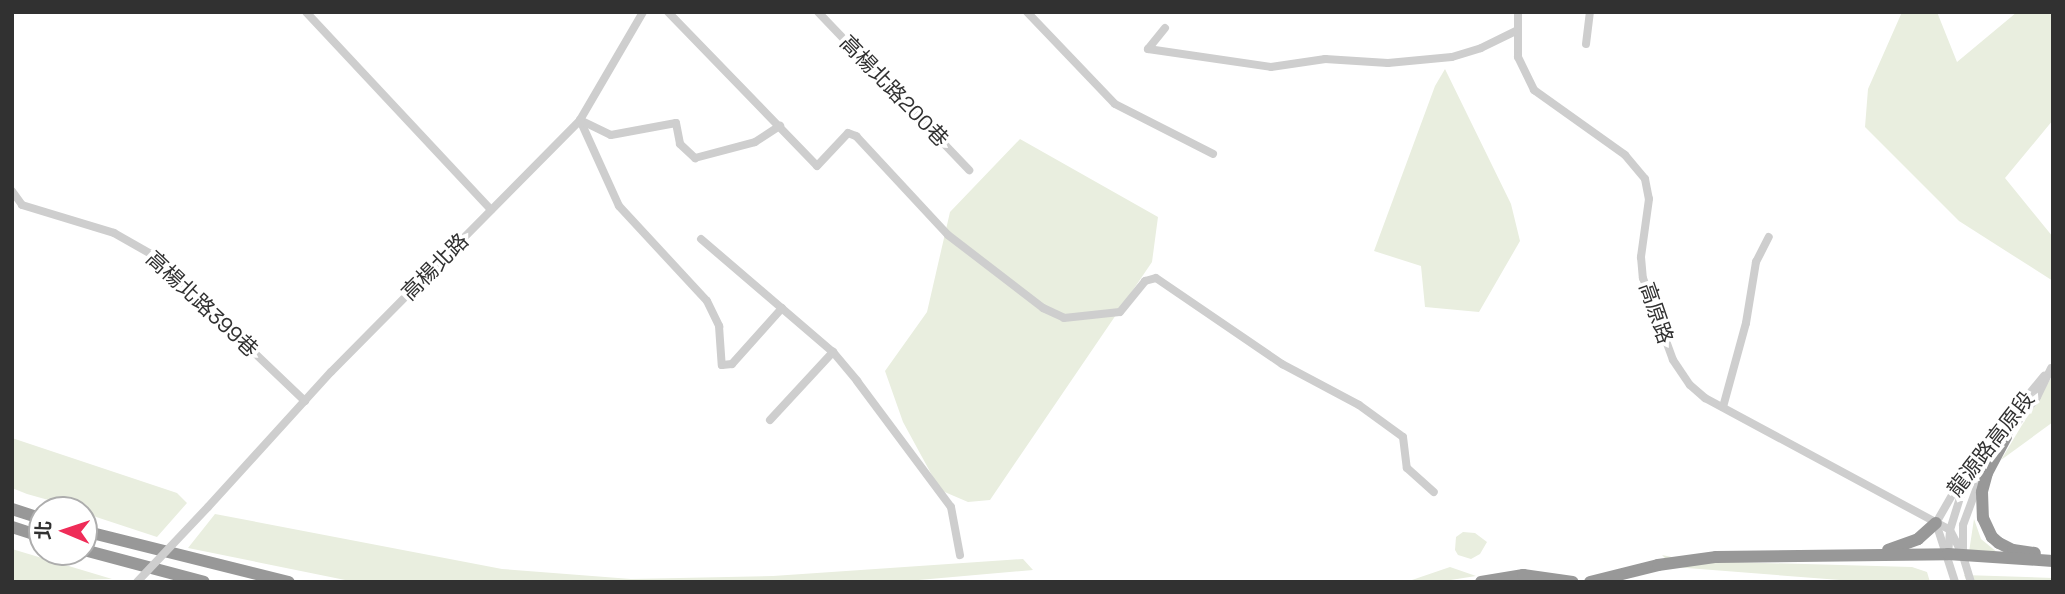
<!DOCTYPE html>
<meta charset="utf-8">
<style>
body{margin:0}
#map{position:relative;width:2065px;height:594px;overflow:hidden;background:#fff;font-family:"Space Grotesk","Noto Sans TC",sans-serif}
div>[style]{position:absolute}
[style*='--x']{left:calc(var(--x)*1px);top:calc(var(--y)*1px);width:calc(var(--w)*1px);rotate:calc(var(--a)*1deg)}
.green>*{inset:0;background:#e9eedf}
.minor>*{height:8px;margin:-4px;padding:0 4px;transform-origin:4px;border-radius:4px;background:#cecece}
.highway>*{height:12px;margin:-6px;padding:0 6px;transform-origin:6px;border-radius:6px;background:#989898}
.minor-bridge>*{height:8px;margin:-4px;padding:0 4px;transform-origin:4px;border-radius:4px;background:#cecece}
span{translate:-50% -50%;white-space:nowrap;text-align:center;line-height:1.15;-webkit-text-stroke:7px #fff;paint-order:stroke}
.street-label{font-size:21px;color:#313131}
.frame{position:absolute;inset:0;border:14px solid #313131;pointer-events:none}
.north{position:absolute;left:28px;top:496px;width:70px;height:70px;box-sizing:border-box;background:#fff;border:2px solid #adadad;border-radius:50%;rotate:272deg;font-size:19px;font-weight:700;line-height:28px;text-align:center;color:#313131}
.north::after{content:'';display:block;margin:auto;width:24px;height:32px;background:#ef2c58;clip-path:polygon(50% 0,100% 100%,50% 72%,0 100%)}
</style>
<div id="map">
<div class="green">
<div style="clip-path:polygon(1902px 12px,1937px 12px,1957px 62px,2017px 12px,2053px 12px,2053px 120px,2005px 178px,2053px 237px,2053px 281px,1959px 221px,1865px 127px,1868px 89px)"></div>
<div style="clip-path:polygon(1445px 69px,1511px 204px,1520px 241px,1479px 312px,1425px 307px,1421px 266px,1374px 251px,1435px 86px)"></div>
<div style="clip-path:polygon(1020px 139px,1158px 217px,1152px 262px,990px 500px,968px 502px,940px 490px,903px 422px,885px 371px,927px 312px,950px 212px)"></div>
<div style="clip-path:polygon(2053px 375px,2053px 422px,2001px 460px,2022px 425px)"></div>
<div style="clip-path:polygon(12px 438px,177px 493px,187px 503px,157px 537px,84px 513px,84px 510px,27px 494px,12px 488px)"></div>
<div style="clip-path:polygon(215px 514px,502px 569px,631px 579px,773px 576px,1023px 559px,1033px 570px,896px 582px,355px 582px,188px 548px)"></div>
<div style="clip-path:polygon(1974px 519px,1981px 539px,1998px 553px,1969px 552px)"></div>
<div style="clip-path:polygon(1463px 532px,1475px 533px,1487px 542px,1480px 554px,1471px 559px,1458px 555px,1455px 550px,1456px 537px)"></div>
<div style="clip-path:polygon(12px 549px,112px 579px,12px 582px)"></div>
<div style="clip-path:polygon(1662px 555px,1691px 561px,1912px 567px,1927px 572px,1930px 582px,1866px 582px,1674px 567px)"></div>
<div style="clip-path:polygon(1450px 567px,1476px 576px,1438px 582px,1409px 581px)"></div>
<div style="clip-path:polygon(1964px 575px,2053px 578px,2053px 582px,1967px 582px)"></div>
</div>
<div class="minor">
<div style="--x:306;--y:12;--w:271;--a:46.9"></div>
<div style="--x:668;--y:12;--w:214;--a:45.9"></div>
<div style="--x:817;--y:166;--w:45;--a:-46.8"></div>
<div style="--x:848;--y:133;--w:9;--a:21"></div>
<div style="--x:856;--y:136;--w:135;--a:47.1"></div>
<div style="--x:948;--y:235;--w:120;--a:37.5"></div>
<div style="--x:1043;--y:308;--w:23;--a:25"></div>
<div style="--x:1064;--y:318;--w:56;--a:-6.1"></div>
<div style="--x:1120;--y:312;--w:40;--a:-51"></div>
<div style="--x:1145;--y:281;--w:11;--a:-15"></div>
<div style="--x:1156;--y:278;--w:153;--a:34.3"></div>
<div style="--x:1282;--y:364;--w:87;--a:28"></div>
<div style="--x:1359;--y:405;--w:54;--a:36"></div>
<div style="--x:1403;--y:437;--w:31;--a:83"></div>
<div style="--x:1407;--y:468;--w:36;--a:42"></div>
<div style="--x:818;--y:12;--w:219;--a:46.3"></div>
<div style="--x:1027;--y:12;--w:127;--a:46.3"></div>
<div style="--x:1115;--y:104;--w:110;--a:27"></div>
<div style="--x:1518;--y:12;--w:45;--a:90"></div>
<div style="--x:1518;--y:57;--w:37;--a:64"></div>
<div style="--x:1534;--y:90;--w:112;--a:35.5"></div>
<div style="--x:1625;--y:155;--w:31;--a:50"></div>
<div style="--x:1645;--y:179;--w:20;--a:79"></div>
<div style="--x:1649;--y:199;--w:59;--a:97.9"></div>
<div style="--x:1641;--y:257;--w:21;--a:85"></div>
<div style="--x:1643;--y:278;--w:87;--a:69.9"></div>
<div style="--x:1673;--y:360;--w:30;--a:56"></div>
<div style="--x:1690;--y:385;--w:20;--a:41"></div>
<div style="--x:1705;--y:398;--w:278;--a:28.3"></div>
<div style="--x:1950;--y:530;--w:29;--a:63"></div>
<div style="--x:1963;--y:556;--w:27;--a:73"></div>
<div style="--x:1165;--y:28;--w:27;--a:129"></div>
<div style="--x:1148;--y:49;--w:124;--a:8.3"></div>
<div style="--x:1271;--y:67;--w:55;--a:-8.4"></div>
<div style="--x:1325;--y:59;--w:63;--a:3.6"></div>
<div style="--x:1388;--y:63;--w:64;--a:-5.4"></div>
<div style="--x:1452;--y:57;--w:30;--a:-17"></div>
<div style="--x:1481;--y:48;--w:39;--a:-26"></div>
<div style="--x:1586;--y:44;--w:32;--a:-83"></div>
<div style="--x:580;--y:120;--w:94;--a:65.6"></div>
<div style="--x:619;--y:206;--w:129;--a:47.2"></div>
<div style="--x:707;--y:301;--w:28;--a:64"></div>
<div style="--x:719;--y:326;--w:39;--a:86"></div>
<div style="--x:722;--y:365;--w:10;--a:-6"></div>
<div style="--x:732;--y:364;--w:75;--a:-48.2"></div>
<div style="--x:580;--y:120;--w:34;--a:26"></div>
<div style="--x:611;--y:135;--w:66;--a:-10.5"></div>
<div style="--x:676;--y:123;--w:21;--a:79"></div>
<div style="--x:680;--y:144;--w:21;--a:43"></div>
<div style="--x:695;--y:158;--w:62;--a:-14.9"></div>
<div style="--x:755;--y:142;--w:30;--a:-33"></div>
<div style="--x:12;--y:191;--w:17;--a:54"></div>
<div style="--x:22;--y:205;--w:96;--a:16.9"></div>
<div style="--x:114;--y:233;--w:43;--a:29.6"></div>
<div style="--x:151;--y:254;--w:213;--a:43.7"></div>
<div style="--x:701;--y:239;--w:174;--a:40.6"></div>
<div style="--x:833;--y:352;--w:38;--a:50"></div>
<div style="--x:857;--y:381;--w:157;--a:53.3"></div>
<div style="--x:951;--y:507;--w:49;--a:79.4"></div>
<div style="--x:1723;--y:407;--w:87;--a:-74.7"></div>
<div style="--x:1746;--y:323;--w:62;--a:-80.7"></div>
<div style="--x:1756;--y:262;--w:28;--a:-63"></div>
<div style="--x:770;--y:420;--w:93;--a:-47.2"></div>
<div style="--x:2005;--y:438;--w:52;--a:-52"></div>
<div style="--x:2037;--y:397;--w:32;--a:-64"></div>
<div style="--x:208;--y:507;--w:183;--a:-47.7"></div>
<div style="--x:331;--y:372;--w:354;--a:-45.3"></div>
<div style="--x:580;--y:120;--w:125;--a:-59.7"></div>
<div style="--x:1936;--y:523;--w:62;--a:-60.1"></div>
<div style="--x:1967;--y:469;--w:121;--a:-50.4"></div>
<div style="--x:1936;--y:523;--w:62;--a:72.1"></div>
<div style="--x:1948;--y:554;--w:24;--a:-85"></div>
<div style="--x:1950;--y:530;--w:58;--a:-72.8"></div>
<div style="--x:1963;--y:554;--w:29;--a:-90"></div>
<div style="--x:1963;--y:525;--w:63;--a:-69.6"></div>
</div>
<div class="highway">
<div style="--x:2006;--y:437;--w:41;--a:117.8"></div>
<div style="--x:1987;--y:473;--w:20;--a:105"></div>
<div style="--x:1982;--y:492;--w:26;--a:88"></div>
<div style="--x:1983;--y:518;--w:21;--a:65"></div>
<div style="--x:1992;--y:537;--w:9;--a:41"></div>
<div style="--x:1999;--y:543;--w:16;--a:27"></div>
<div style="--x:2013;--y:550;--w:22;--a:8"></div>
<div style="--x:12;--y:509;--w:32;--a:18"></div>
<div style="--x:12;--y:527;--w:32;--a:18"></div>
<div style="--x:84;--y:531;--w:211;--a:14"></div>
<div style="--x:84;--y:550;--w:124;--a:14.9"></div>
<div style="--x:1888;--y:550;--w:32;--a:-20"></div>
<div style="--x:1918;--y:539;--w:24;--a:-42"></div>
<div style="--x:1481;--y:582;--w:43;--a:-9.5"></div>
<div style="--x:1523;--y:575;--w:50;--a:8"></div>
<div style="--x:1590;--y:582;--w:70;--a:-14"></div>
<div style="--x:1658;--y:565;--w:59;--a:-7.9"></div>
<div style="--x:1716;--y:557;--w:232;--a:-0.7"></div>
<div style="--x:1948;--y:554;--w:105;--a:3.8"></div>
</div>
<div class="minor-bridge">
<div style="--x:137;--y:582;--w:103;--a:-46.6"></div>
</div>
<div class="street-label">
<span style="left:894px;top:91px;rotate:46deg">高楊北路200巷</span>
<span style="left:435px;top:267px;rotate:-45deg">高楊北路</span>
<span style="left:202px;top:304px;rotate:43deg">高楊北路399巷</span>
<span style="left:1656px;top:313px;rotate:71deg">高原路</span>
<span style="left:1991px;top:444px;rotate:-52deg">龍源路高原段</span>
</div>
<div class="frame"></div>
<div class="north">北</div>
</div>
